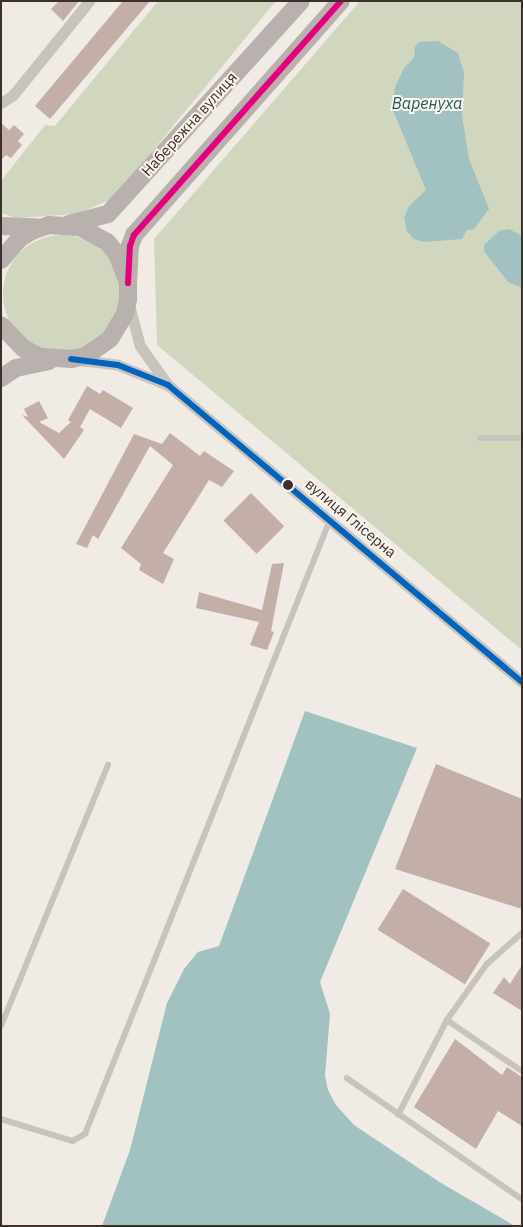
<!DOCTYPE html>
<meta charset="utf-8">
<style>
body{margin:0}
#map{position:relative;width:523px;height:1227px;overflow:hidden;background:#f0ebe5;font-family:"IBM Plex Sans",sans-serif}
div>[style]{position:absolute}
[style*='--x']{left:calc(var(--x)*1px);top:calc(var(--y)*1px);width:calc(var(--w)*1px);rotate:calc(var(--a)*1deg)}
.green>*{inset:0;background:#d1d6bf}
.round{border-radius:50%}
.water>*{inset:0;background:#a1c2c1}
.building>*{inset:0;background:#c3afa7;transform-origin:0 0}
.lane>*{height:5.5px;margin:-2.75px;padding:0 2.75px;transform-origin:2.75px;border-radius:2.75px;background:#c9c3be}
.street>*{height:11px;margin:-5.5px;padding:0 5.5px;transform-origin:5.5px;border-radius:5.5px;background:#c9c3be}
.primary>*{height:18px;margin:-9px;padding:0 9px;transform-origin:9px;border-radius:9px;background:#b8b1ad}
.bus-1>*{height:6px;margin:-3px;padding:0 3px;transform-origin:3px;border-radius:3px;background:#0065bd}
.bus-2>*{height:6px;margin:-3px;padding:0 3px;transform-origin:3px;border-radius:3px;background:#e5007d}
.dots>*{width:14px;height:14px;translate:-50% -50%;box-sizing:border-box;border:2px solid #fbf5ee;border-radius:50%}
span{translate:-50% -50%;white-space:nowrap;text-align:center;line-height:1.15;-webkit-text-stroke:4px #fbf5ee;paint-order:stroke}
.street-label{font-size:15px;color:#3b302b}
.water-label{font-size:16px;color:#1f5a5e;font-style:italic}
.frame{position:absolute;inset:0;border:2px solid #3b302b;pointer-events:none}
</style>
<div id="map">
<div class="green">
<div style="clip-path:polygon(158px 1px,276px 1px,114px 198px,77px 214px,16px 218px,1px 213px,1px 181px,45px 125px,55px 126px)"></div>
<div style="clip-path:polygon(360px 1px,522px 1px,522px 650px,157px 345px,154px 239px)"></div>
<div class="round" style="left:3px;top:235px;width:118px;height:118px"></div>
</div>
<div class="water">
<div style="clip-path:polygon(438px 41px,458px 53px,464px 73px,462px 115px,469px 159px,489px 209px,474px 229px,467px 230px,462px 239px,424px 242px,414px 239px,407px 231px,404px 218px,409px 206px,426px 190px,392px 108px,395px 87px,404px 68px,414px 58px,415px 47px,419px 42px)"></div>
<div style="clip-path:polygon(509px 229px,522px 236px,522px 288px,508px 282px,484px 251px,484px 245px,499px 231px)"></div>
<div style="clip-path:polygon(305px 711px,417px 748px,320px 982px,330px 1014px,325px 1076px,328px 1090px,336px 1105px,354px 1125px,441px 1183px,515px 1226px,102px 1226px,130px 1150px,167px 1003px,184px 969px,198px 952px,219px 946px)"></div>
</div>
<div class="building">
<div style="clip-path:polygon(59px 1px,79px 1px,63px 21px,51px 9px)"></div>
<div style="clip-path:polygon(123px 1px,150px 1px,50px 119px,35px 106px)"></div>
<div style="clip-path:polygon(1px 123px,9px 130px,14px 125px,24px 134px,18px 141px,22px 145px,11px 158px,6px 155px,1px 160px)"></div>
<div style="clip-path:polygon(87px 386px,100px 394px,103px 390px,133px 408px,121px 428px,90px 409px,80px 427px,84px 430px,64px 459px,22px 415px,28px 417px,24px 409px,39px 401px,48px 418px,39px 422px,59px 433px,71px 422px,68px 420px)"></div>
<div style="clip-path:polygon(170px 433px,200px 456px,204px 451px,234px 471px,222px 487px,209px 480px,163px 553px,174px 559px,163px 584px,139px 570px,141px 564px,121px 548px,173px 465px,150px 446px,98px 539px,93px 535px,87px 548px,76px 544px,134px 434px,162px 444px)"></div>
<div style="left:251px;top:493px;width:47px;height:39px;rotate:45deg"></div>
<div style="clip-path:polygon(284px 563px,271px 631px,274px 632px,267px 650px,250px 645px,259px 622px,196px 608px,199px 592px,262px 610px,272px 564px)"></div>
<div style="clip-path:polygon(436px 764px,522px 799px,522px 909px,395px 869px)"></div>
<div style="left:403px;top:889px;width:103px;height:48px;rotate:32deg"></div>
<div style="clip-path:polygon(522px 965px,522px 1011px,493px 993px,504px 977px,510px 984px)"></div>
<div style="clip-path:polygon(455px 1039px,502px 1075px,507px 1067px,522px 1077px,522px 1126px,498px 1111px,476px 1149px,414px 1107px)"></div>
</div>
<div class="lane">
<div style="--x:480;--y:438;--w:42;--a:0"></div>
<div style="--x:447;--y:1020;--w:91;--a:34.2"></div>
<div style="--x:1;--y:1026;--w:282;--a:-67.7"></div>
<div style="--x:347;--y:1078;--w:213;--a:34.7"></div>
<div style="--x:398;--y:1115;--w:107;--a:-62.7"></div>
<div style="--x:447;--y:1020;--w:69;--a:-54.5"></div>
<div style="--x:487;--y:964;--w:47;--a:-41.5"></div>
<div style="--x:1;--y:1119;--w:75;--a:17"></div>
<div style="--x:73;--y:1141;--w:14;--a:-30"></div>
<div style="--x:85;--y:1134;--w:661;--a:-68.25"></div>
</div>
<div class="street">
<div style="--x:1;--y:103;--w:14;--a:-34"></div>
<div style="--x:13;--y:95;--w:121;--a:-51"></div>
<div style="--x:129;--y:305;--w:42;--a:75"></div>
<div style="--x:140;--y:346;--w:47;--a:54.6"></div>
<div style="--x:80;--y:360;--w:38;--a:7"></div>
<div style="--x:118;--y:365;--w:54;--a:21.8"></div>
<div style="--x:168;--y:385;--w:462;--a:40"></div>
</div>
<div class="primary">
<div style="--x:69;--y:224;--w:40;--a:-14.4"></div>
<div style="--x:108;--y:214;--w:287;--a:-47.8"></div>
<div style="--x:1;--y:226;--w:35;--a:2"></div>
<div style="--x:1;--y:260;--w:29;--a:-49"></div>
<div style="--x:20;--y:238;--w:16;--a:-30"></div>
<div style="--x:34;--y:230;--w:16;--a:-18"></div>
<div style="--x:49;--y:225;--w:31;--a:4"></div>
<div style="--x:80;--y:227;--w:31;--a:29"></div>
<div style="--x:107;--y:242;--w:16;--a:50"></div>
<div style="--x:117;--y:254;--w:31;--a:69"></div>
<div style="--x:128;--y:283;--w:16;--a:90"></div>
<div style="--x:128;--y:299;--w:15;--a:101"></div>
<div style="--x:125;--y:314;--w:29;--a:121"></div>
<div style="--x:110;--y:339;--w:29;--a:145"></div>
<div style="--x:86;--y:356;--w:15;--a:169"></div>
<div style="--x:71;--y:359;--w:31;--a:-176"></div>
<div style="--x:40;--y:357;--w:18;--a:-153"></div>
<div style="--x:24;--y:349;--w:33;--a:-134"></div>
<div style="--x:128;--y:283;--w:37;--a:-87"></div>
<div style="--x:130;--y:246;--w:12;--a:-70"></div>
<div style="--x:134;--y:235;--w:312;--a:-48.5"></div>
<div style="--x:1;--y:378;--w:18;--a:-34"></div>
<div style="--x:16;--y:368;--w:34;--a:-12"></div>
</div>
<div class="bus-1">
<div style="--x:71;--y:359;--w:47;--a:7.3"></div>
<div style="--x:118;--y:365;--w:54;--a:21.8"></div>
<div style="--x:168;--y:385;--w:462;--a:40"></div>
</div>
<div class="bus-2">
<div style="--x:128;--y:283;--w:37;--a:-87"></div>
<div style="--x:130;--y:246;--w:12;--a:-70"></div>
<div style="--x:134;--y:235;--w:312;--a:-48.5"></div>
</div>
<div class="dots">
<div style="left:288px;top:485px;background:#3b302b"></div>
</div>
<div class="street-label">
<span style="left:189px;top:124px;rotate:-48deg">Набережна вулиця</span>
<span style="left:351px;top:518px;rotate:40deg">вулиця Глісерна</span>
</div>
<div class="water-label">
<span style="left:427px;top:103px">Варенуха</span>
</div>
<div class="frame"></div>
</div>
